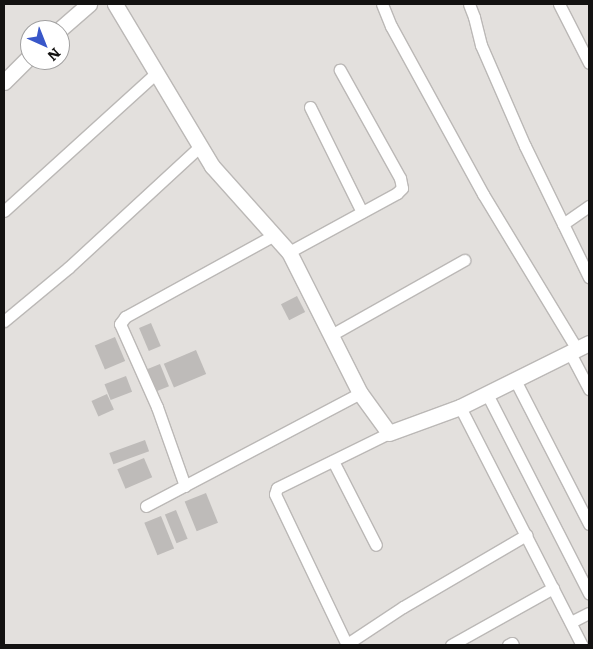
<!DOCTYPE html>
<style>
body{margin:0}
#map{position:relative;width:593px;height:649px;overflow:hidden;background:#e3e0dd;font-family:Literata,serif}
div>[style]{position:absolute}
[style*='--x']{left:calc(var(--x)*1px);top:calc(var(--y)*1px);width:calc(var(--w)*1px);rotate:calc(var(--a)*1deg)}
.building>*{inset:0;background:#bebbb9;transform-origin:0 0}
.roads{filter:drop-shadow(1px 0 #bbb8b6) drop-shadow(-1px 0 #bbb8b6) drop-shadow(0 1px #bbb8b6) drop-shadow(0 -1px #bbb8b6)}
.street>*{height:11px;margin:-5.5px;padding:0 5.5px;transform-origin:5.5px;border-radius:5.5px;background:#fff}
.secondary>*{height:15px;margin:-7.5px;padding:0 7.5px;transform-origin:7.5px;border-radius:7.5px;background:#fff}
span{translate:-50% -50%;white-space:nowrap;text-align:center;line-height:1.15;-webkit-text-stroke:4px #fff;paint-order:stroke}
.frame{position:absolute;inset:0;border:5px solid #131211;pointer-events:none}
.north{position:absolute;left:20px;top:20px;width:50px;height:50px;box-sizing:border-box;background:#fff;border:1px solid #a1a0a0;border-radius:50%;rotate:136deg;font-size:14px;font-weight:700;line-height:20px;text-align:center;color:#131211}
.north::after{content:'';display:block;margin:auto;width:18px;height:22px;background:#3957c9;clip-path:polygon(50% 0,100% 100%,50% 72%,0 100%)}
</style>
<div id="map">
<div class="building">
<div style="left:297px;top:296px;width:18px;height:18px;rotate:63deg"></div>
<div style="left:151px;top:323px;width:25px;height:13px;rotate:67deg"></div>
<div style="left:115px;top:337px;width:26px;height:22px;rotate:67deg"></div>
<div style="left:196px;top:350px;width:26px;height:35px;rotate:67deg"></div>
<div style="left:160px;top:364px;width:24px;height:18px;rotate:68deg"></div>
<div style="left:126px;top:376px;width:17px;height:23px;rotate:69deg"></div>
<div style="left:107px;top:394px;width:17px;height:17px;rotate:66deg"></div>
<div style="left:145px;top:440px;width:12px;height:38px;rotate:70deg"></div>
<div style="left:144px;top:458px;width:21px;height:29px;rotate:67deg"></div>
<div style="left:206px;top:493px;width:32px;height:23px;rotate:68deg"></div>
<div style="left:176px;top:510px;width:31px;height:12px;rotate:68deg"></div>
<div style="left:161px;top:516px;width:35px;height:18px;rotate:68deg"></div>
</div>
<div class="roads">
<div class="street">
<div style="--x:382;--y:4;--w:24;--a:68"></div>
<div style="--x:391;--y:26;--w:192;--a:61.3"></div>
<div style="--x:483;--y:194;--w:181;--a:58.8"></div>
<div style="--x:469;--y:4;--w:14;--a:69"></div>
<div style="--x:474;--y:17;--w:29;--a:76"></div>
<div style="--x:481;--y:45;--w:110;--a:66.5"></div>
<div style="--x:525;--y:146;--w:146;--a:64"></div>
<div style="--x:559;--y:4;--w:66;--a:63"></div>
<div style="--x:310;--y:107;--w:117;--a:63.7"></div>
<div style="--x:4;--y:211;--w:205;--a:-42.2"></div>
<div style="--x:563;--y:224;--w:32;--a:-35"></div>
<div style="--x:289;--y:252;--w:123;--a:-28.6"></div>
<div style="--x:397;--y:193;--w:7;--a:-45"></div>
<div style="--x:402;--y:188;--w:10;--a:-101"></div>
<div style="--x:400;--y:178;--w:124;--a:-119.1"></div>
<div style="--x:4;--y:321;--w:83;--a:-39.6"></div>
<div style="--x:68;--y:268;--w:180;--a:-42.7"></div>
<div style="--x:331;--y:335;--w:153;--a:-29.4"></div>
<div style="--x:570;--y:353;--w:41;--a:62.2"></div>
<div style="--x:515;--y:380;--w:162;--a:62.8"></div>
<div style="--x:487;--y:394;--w:224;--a:62.9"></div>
<div style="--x:460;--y:407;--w:267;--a:62.9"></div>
<div style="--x:333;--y:461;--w:94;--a:62.9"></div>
<div style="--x:185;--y:486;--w:84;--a:-109.5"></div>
<div style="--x:157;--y:407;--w:91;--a:-114"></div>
<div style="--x:120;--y:324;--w:9;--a:-54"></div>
<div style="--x:125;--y:317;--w:170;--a:-28.8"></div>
<div style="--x:146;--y:506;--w:242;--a:-27.8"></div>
<div style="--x:571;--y:622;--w:20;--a:-27"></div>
<div style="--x:347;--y:644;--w:67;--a:-33.5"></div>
<div style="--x:403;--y:607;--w:143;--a:-30.3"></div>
<div style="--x:347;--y:645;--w:167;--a:-115.5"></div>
<div style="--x:275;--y:494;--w:6;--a:-72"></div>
<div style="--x:277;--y:488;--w:125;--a:-26.2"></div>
<div style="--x:451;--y:645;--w:117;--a:-29.2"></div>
<div style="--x:508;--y:645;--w:4;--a:-27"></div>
<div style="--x:512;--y:643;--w:2;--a:63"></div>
</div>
<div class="secondary">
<div style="--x:115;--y:4;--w:189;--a:59.1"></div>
<div style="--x:212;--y:166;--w:115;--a:48.2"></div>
<div style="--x:289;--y:252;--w:158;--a:63.3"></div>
<div style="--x:360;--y:393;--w:49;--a:54.1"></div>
<div style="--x:389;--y:433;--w:76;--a:-20.1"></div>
<div style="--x:460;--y:407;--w:144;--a:-26.4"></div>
<div style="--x:59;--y:30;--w:40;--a:-41"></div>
<div style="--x:4;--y:82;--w:37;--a:-45"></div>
</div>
</div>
<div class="frame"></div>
<div class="north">N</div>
</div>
